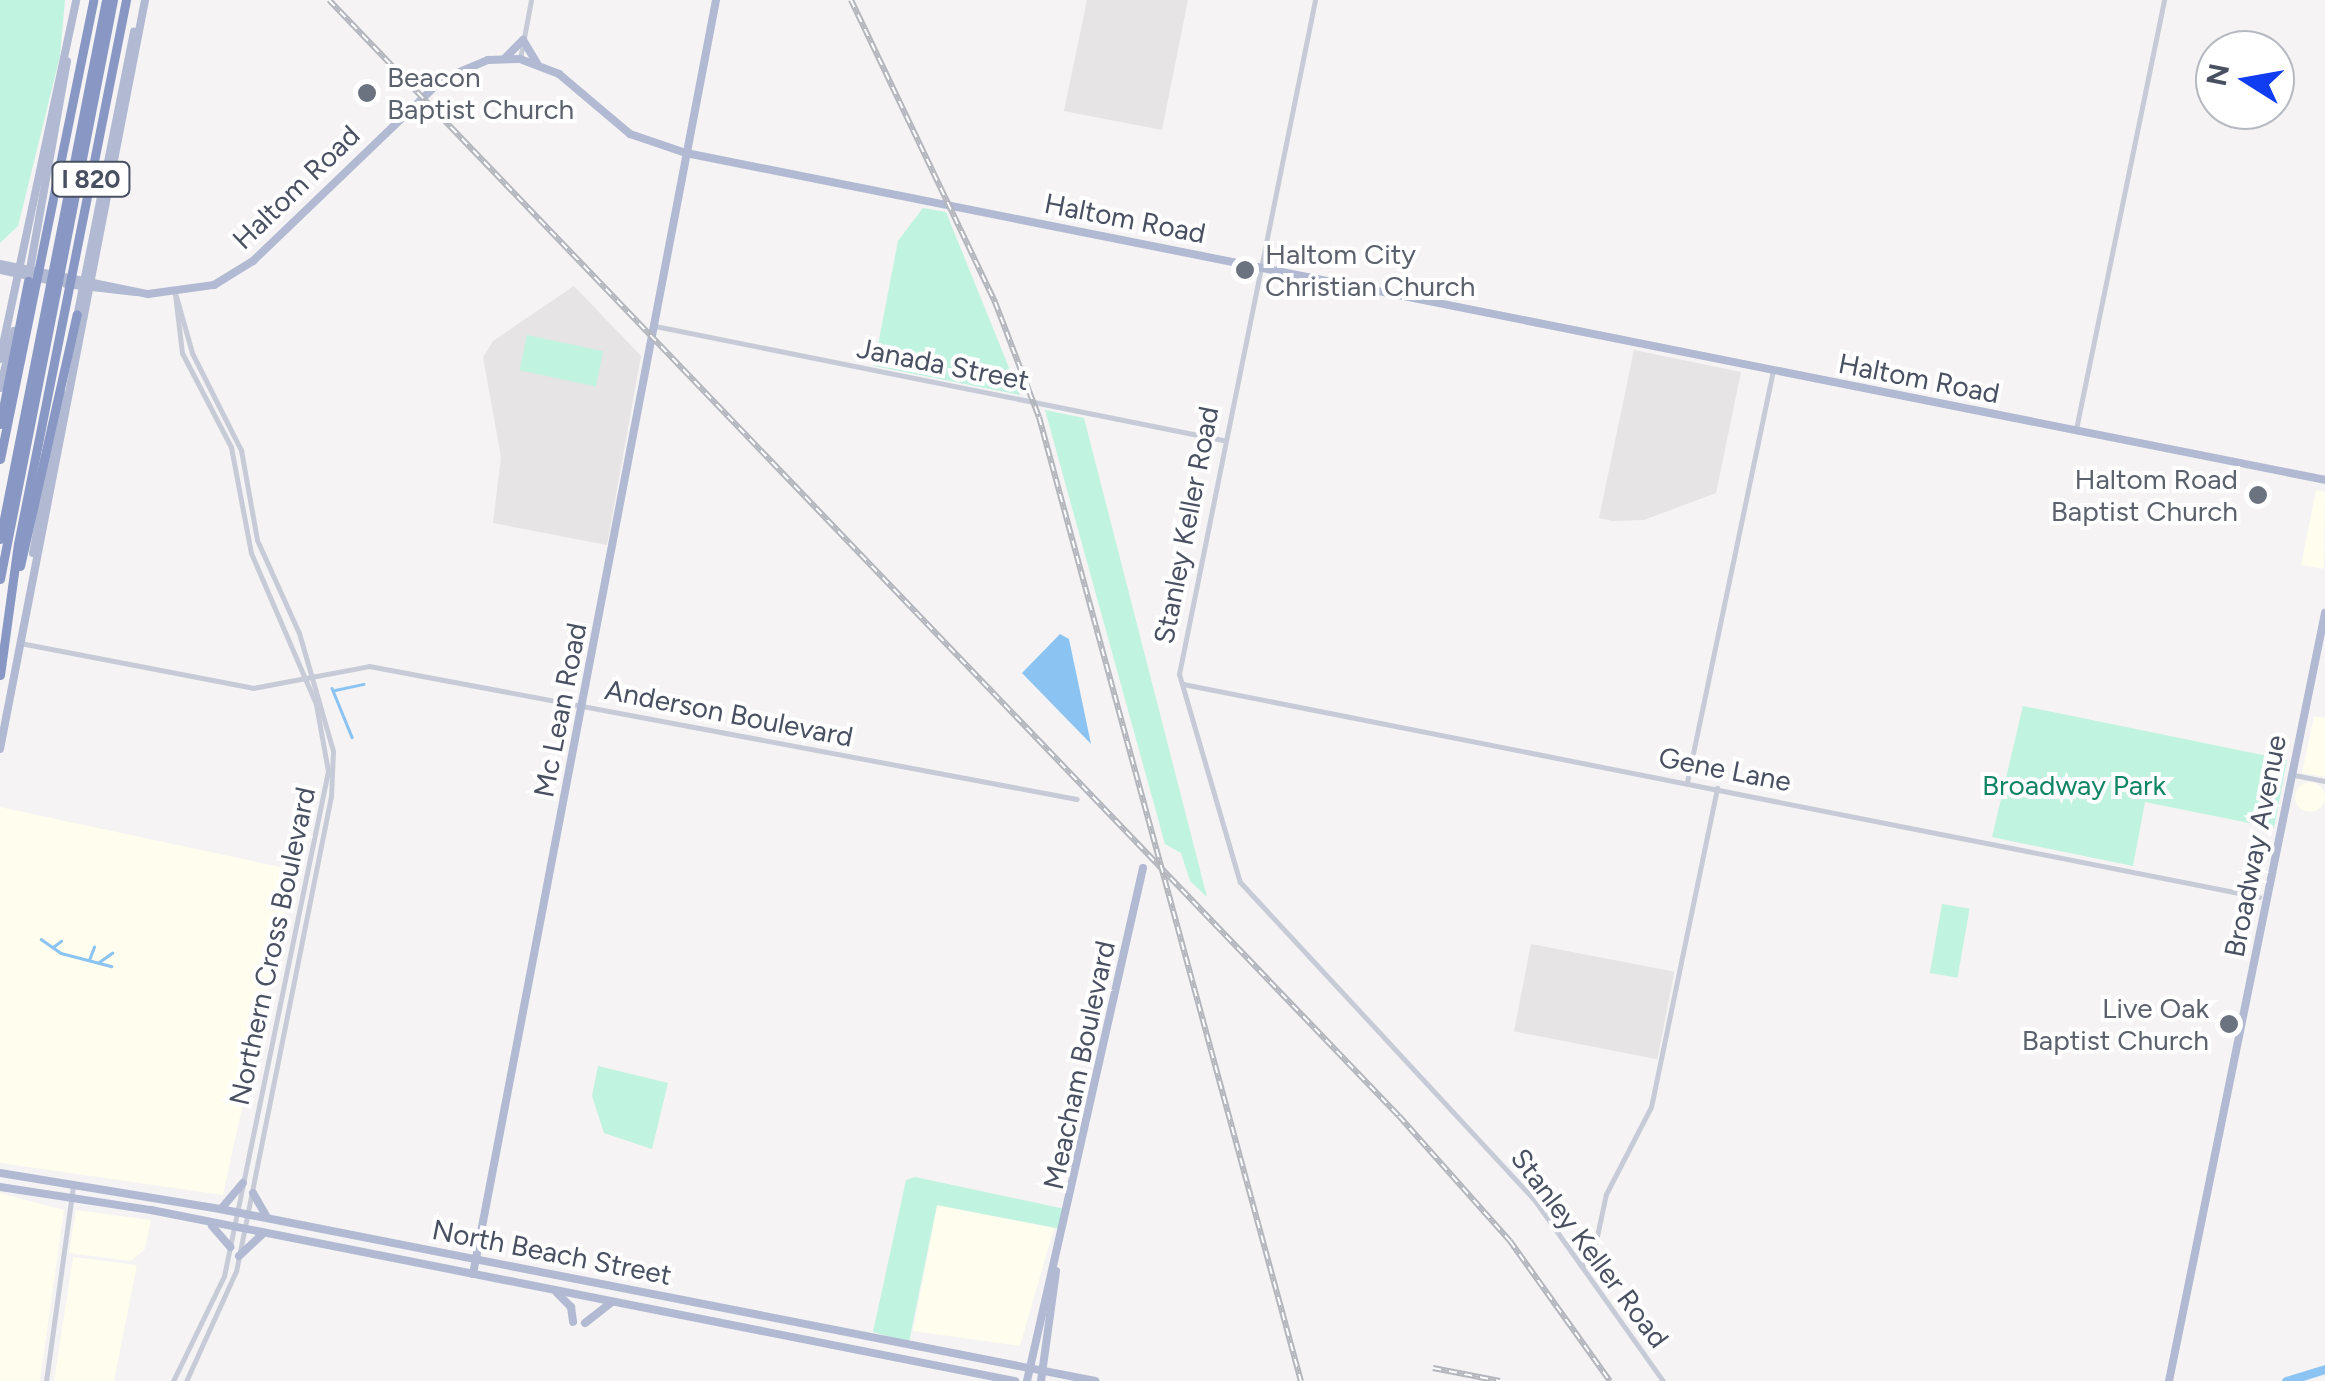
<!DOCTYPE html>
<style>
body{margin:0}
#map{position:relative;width:2325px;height:1381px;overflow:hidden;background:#f5f3f3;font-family:Figtree,sans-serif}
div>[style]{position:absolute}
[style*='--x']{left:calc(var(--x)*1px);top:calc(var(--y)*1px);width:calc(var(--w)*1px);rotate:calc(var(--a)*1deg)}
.commercial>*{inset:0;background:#fefdee}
.round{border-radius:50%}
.education>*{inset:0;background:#e6e4e5;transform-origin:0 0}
.green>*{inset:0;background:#c0f3e0;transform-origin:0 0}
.water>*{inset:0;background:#8bc4f2}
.stream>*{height:2.5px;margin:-1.25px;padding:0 1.25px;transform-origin:1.25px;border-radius:1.25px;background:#8bc4f2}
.river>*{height:9px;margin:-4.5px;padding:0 4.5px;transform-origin:4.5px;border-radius:4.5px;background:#8bc4f2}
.minor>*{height:5px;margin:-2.5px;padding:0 2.5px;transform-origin:2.5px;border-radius:2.5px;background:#c6cbd7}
.major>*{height:8px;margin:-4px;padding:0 4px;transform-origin:4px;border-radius:4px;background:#b1bad2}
.highway>*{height:9px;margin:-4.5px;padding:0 4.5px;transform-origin:4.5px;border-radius:4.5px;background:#8897c3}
.rail>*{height:6px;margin-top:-3px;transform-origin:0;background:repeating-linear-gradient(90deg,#fff 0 8px,#b4b6bd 0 16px);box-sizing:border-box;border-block:2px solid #b4b6bd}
.dots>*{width:28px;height:28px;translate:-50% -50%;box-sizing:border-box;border:5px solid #fff;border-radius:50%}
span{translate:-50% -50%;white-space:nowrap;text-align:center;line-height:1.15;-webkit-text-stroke:8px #fff;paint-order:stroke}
.shield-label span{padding:2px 8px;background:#fff;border:2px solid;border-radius:8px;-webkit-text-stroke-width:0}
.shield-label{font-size:25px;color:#495062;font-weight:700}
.worship-label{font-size:28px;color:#5b616d}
.left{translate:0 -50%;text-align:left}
.right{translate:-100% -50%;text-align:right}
.street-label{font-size:28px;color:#495062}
.park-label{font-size:28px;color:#128566}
.north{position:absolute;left:2195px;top:30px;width:100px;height:100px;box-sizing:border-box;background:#fff;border:2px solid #b6b9c0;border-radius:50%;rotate:281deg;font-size:28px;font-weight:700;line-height:40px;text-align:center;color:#495062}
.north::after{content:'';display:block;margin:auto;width:35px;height:45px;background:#103cf2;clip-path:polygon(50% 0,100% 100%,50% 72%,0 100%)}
</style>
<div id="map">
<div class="commercial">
<div style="clip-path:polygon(2316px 490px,2325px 492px,2324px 569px,2301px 565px)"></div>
<div style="clip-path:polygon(2314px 716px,2325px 718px,2325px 777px,2302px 773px)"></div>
<div class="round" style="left:2295px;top:782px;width:30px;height:30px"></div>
<div style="clip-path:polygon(0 807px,294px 870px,223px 1195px,0 1163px)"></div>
<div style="clip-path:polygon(0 1193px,64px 1210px,40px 1381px,0 1381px)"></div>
<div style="clip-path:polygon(937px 1205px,1054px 1228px,1020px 1346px,913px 1331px)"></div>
<div style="clip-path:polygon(76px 1210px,151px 1220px,145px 1249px,131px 1261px,69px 1253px)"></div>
<div style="clip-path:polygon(73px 1257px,137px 1265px,114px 1381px,54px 1381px)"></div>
</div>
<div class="education">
<div style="clip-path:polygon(1087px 0,1188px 0,1162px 130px,1064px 111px)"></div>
<div style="clip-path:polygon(574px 286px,641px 356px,607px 545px,493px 523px,501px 457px,483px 357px,493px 341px)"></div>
<div style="clip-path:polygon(1634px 350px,1741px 372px,1716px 493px,1644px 520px,1613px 521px,1599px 518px)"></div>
<div style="left:1531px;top:944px;width:146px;height:89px;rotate:11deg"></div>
</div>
<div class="green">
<div style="clip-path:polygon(0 0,65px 0,60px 56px,18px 226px,0 243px)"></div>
<div style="clip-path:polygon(923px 208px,946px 212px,1020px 395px,874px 366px,898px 241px)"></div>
<div style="left:527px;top:335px;width:78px;height:36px;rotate:12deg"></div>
<div style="clip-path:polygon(1045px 410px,1084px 418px,1207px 897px,1190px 881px,1181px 853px,1165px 844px)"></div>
<div style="clip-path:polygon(2023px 706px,2287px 760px,2274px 828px,2145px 802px,2133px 866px,1992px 837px)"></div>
<div style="left:1942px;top:904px;width:28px;height:70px;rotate:10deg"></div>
<div style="clip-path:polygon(598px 1066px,668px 1083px,652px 1149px,604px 1133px,592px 1096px)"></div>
<div style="clip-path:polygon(915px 1177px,1065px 1209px,1061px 1229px,937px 1205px,909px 1342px,873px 1332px,906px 1180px)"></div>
</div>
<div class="water">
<div style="clip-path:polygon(1060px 634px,1069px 639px,1091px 744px,1022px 673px)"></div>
</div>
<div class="stream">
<div style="--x:332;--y:688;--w:53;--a:67.8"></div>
<div style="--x:335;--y:690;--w:29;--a:-12"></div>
<div style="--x:41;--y:939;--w:24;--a:35"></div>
<div style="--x:61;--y:953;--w:52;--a:14.6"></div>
<div style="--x:53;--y:947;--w:10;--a:-37"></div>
<div style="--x:89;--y:960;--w:14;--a:-69"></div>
<div style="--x:99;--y:962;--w:16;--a:-35"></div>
</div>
<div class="river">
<div style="--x:2286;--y:1381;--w:41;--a:-17.1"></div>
</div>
<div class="minor">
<div style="--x:1315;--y:0;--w:688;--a:101.41"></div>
<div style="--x:1179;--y:674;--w:217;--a:73.7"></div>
<div style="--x:1240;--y:882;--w:431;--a:47.2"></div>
<div style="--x:1533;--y:1198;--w:224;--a:54.6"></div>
<div style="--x:520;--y:59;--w:60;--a:-79.4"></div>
<div style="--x:176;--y:296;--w:59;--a:74.3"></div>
<div style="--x:192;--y:353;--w:109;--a:63.2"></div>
<div style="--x:241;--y:450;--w:91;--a:79.9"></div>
<div style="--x:257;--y:540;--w:102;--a:65.7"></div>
<div style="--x:299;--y:633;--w:123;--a:73.9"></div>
<div style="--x:333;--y:751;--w:45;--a:92.5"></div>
<div style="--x:331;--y:796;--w:484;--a:101.3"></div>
<div style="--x:236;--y:1271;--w:121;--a:114.4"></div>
<div style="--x:655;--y:326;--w:579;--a:11.35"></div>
<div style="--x:2076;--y:429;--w:438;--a:-78.4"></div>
<div style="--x:20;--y:643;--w:237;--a:10.9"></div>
<div style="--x:253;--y:688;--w:118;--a:-10.7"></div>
<div style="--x:369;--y:666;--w:720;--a:10.64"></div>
<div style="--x:1183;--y:684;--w:1097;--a:11.2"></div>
<div style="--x:2294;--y:775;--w:32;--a:11"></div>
<div style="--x:1687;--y:782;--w:419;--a:-78.2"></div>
<div style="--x:1584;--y:1264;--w:13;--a:-45"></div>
<div style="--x:1593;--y:1255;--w:62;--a:-78"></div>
<div style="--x:1606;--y:1194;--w:98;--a:-62.7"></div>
<div style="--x:1651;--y:1107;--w:326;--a:-78.3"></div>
<div style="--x:46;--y:1381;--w:197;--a:-82.1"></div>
<div style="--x:173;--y:1381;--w:117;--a:-64.1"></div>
<div style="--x:224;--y:1276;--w:516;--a:-78.36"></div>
<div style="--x:328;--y:771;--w:68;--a:-100.2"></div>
<div style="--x:316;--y:704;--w:164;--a:-113.3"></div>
<div style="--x:251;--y:553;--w:108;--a:-100.7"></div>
<div style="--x:231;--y:447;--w:106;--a:-117.5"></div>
<div style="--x:182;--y:353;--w:59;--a:-96.8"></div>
</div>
<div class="major">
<div style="--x:504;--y:59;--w:27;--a:-45"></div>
<div style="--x:523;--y:40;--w:27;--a:59"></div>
<div style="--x:0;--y:264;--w:151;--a:11.5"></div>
<div style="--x:148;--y:294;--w:67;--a:-7.8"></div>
<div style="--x:214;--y:285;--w:46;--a:-31.6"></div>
<div style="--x:253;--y:261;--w:263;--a:-43.8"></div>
<div style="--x:443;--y:79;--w:49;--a:-22.9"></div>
<div style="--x:488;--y:60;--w:32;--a:-2"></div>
<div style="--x:520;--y:59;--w:42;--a:21"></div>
<div style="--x:559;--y:74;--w:93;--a:40.2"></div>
<div style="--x:630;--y:134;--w:59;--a:18.7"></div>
<div style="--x:686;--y:153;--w:1671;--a:11.28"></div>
<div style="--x:30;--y:269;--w:211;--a:-79.9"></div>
<div style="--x:0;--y:270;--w:53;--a:11.9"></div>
<div style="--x:66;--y:284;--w:70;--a:6.5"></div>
<div style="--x:77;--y:317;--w:291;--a:-78.7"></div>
<div style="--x:0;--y:359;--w:367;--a:-78"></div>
<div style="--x:0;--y:388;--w:59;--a:-76.2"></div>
<div style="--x:33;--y:553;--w:161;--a:-79.2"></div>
<div style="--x:0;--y:749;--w:763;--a:-79.04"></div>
<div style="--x:0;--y:1173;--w:223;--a:9.3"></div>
<div style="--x:220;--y:1209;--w:892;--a:11.12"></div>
<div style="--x:0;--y:1187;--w:153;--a:8.7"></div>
<div style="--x:151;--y:1210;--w:881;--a:11.2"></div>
<div style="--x:253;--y:1193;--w:28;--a:60"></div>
<div style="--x:221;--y:1209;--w:34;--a:-50"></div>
<div style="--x:212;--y:1226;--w:28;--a:49"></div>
<div style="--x:239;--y:1256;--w:34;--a:-43"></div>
<div style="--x:473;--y:1274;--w:1297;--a:-79.2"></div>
<div style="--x:557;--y:1293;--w:20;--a:45"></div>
<div style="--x:571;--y:1307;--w:15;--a:82"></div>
<div style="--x:585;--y:1323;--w:34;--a:-38"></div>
<div style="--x:1027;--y:1381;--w:526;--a:-77.26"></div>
<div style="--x:1041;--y:1381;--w:111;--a:-82.2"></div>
<div style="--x:2169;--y:1381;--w:784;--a:-78.52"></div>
</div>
<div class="highway">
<div style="--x:0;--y:424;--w:146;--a:-78.9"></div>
<div style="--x:0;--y:459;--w:468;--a:-78.5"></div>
<div style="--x:0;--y:539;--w:549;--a:-78.87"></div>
<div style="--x:20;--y:566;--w:258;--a:-77.3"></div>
<div style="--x:0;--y:579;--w:590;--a:-78.96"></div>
<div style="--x:0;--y:675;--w:132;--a:-82.2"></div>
<div style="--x:18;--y:544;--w:555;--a:-78.77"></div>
</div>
<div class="rail">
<div style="--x:329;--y:0;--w:1546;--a:46.21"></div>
<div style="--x:1399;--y:1116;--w:167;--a:48.4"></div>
<div style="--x:1510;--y:1241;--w:172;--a:54.5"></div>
<div style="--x:851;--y:0;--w:335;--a:64.5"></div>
<div style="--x:995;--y:302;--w:123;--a:69.1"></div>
<div style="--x:1039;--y:417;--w:999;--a:74.8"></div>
<div style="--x:1433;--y:1368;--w:68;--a:11"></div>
</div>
<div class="dots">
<div style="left:367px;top:93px;background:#6b7280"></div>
<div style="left:1245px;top:270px;background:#6b7280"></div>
<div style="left:2258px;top:495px;background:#6b7280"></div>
<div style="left:2229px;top:1024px;background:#6b7280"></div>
</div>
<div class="shield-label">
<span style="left:91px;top:179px">I 820</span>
</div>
<div class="worship-label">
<span class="left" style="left:387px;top:93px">Beacon<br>Baptist Church</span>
<span class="left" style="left:1265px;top:270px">Haltom City<br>Christian Church</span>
<span class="right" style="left:2238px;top:495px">Haltom Road<br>Baptist Church</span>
<span class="right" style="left:2209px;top:1024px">Live Oak<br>Baptist Church</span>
</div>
<div class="street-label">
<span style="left:296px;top:187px;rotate:-44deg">Haltom Road</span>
<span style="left:1125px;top:218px;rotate:11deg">Haltom Road</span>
<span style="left:943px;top:364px;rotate:11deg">Janada Street</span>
<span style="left:1919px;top:378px;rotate:11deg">Haltom Road</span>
<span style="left:1186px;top:525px;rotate:-79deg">Stanley Keller Road</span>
<span style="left:560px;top:710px;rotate:-79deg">Mc Lean Road</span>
<span style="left:729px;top:713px;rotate:11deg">Anderson Boulevard</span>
<span style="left:1725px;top:769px;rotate:11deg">Gene Lane</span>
<span style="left:2255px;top:846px;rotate:-79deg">Broadway Avenue</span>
<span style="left:272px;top:946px;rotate:-78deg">Northern Cross Boulevard</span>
<span style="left:1079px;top:1065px;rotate:-78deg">Meacham Boulevard</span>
<span style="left:1590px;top:1248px;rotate:53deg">Stanley Keller Road</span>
<span style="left:552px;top:1252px;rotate:11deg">North Beach Street</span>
</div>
<div class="park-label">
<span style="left:2074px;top:785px">Broadway Park</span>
</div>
<div class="north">N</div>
</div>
